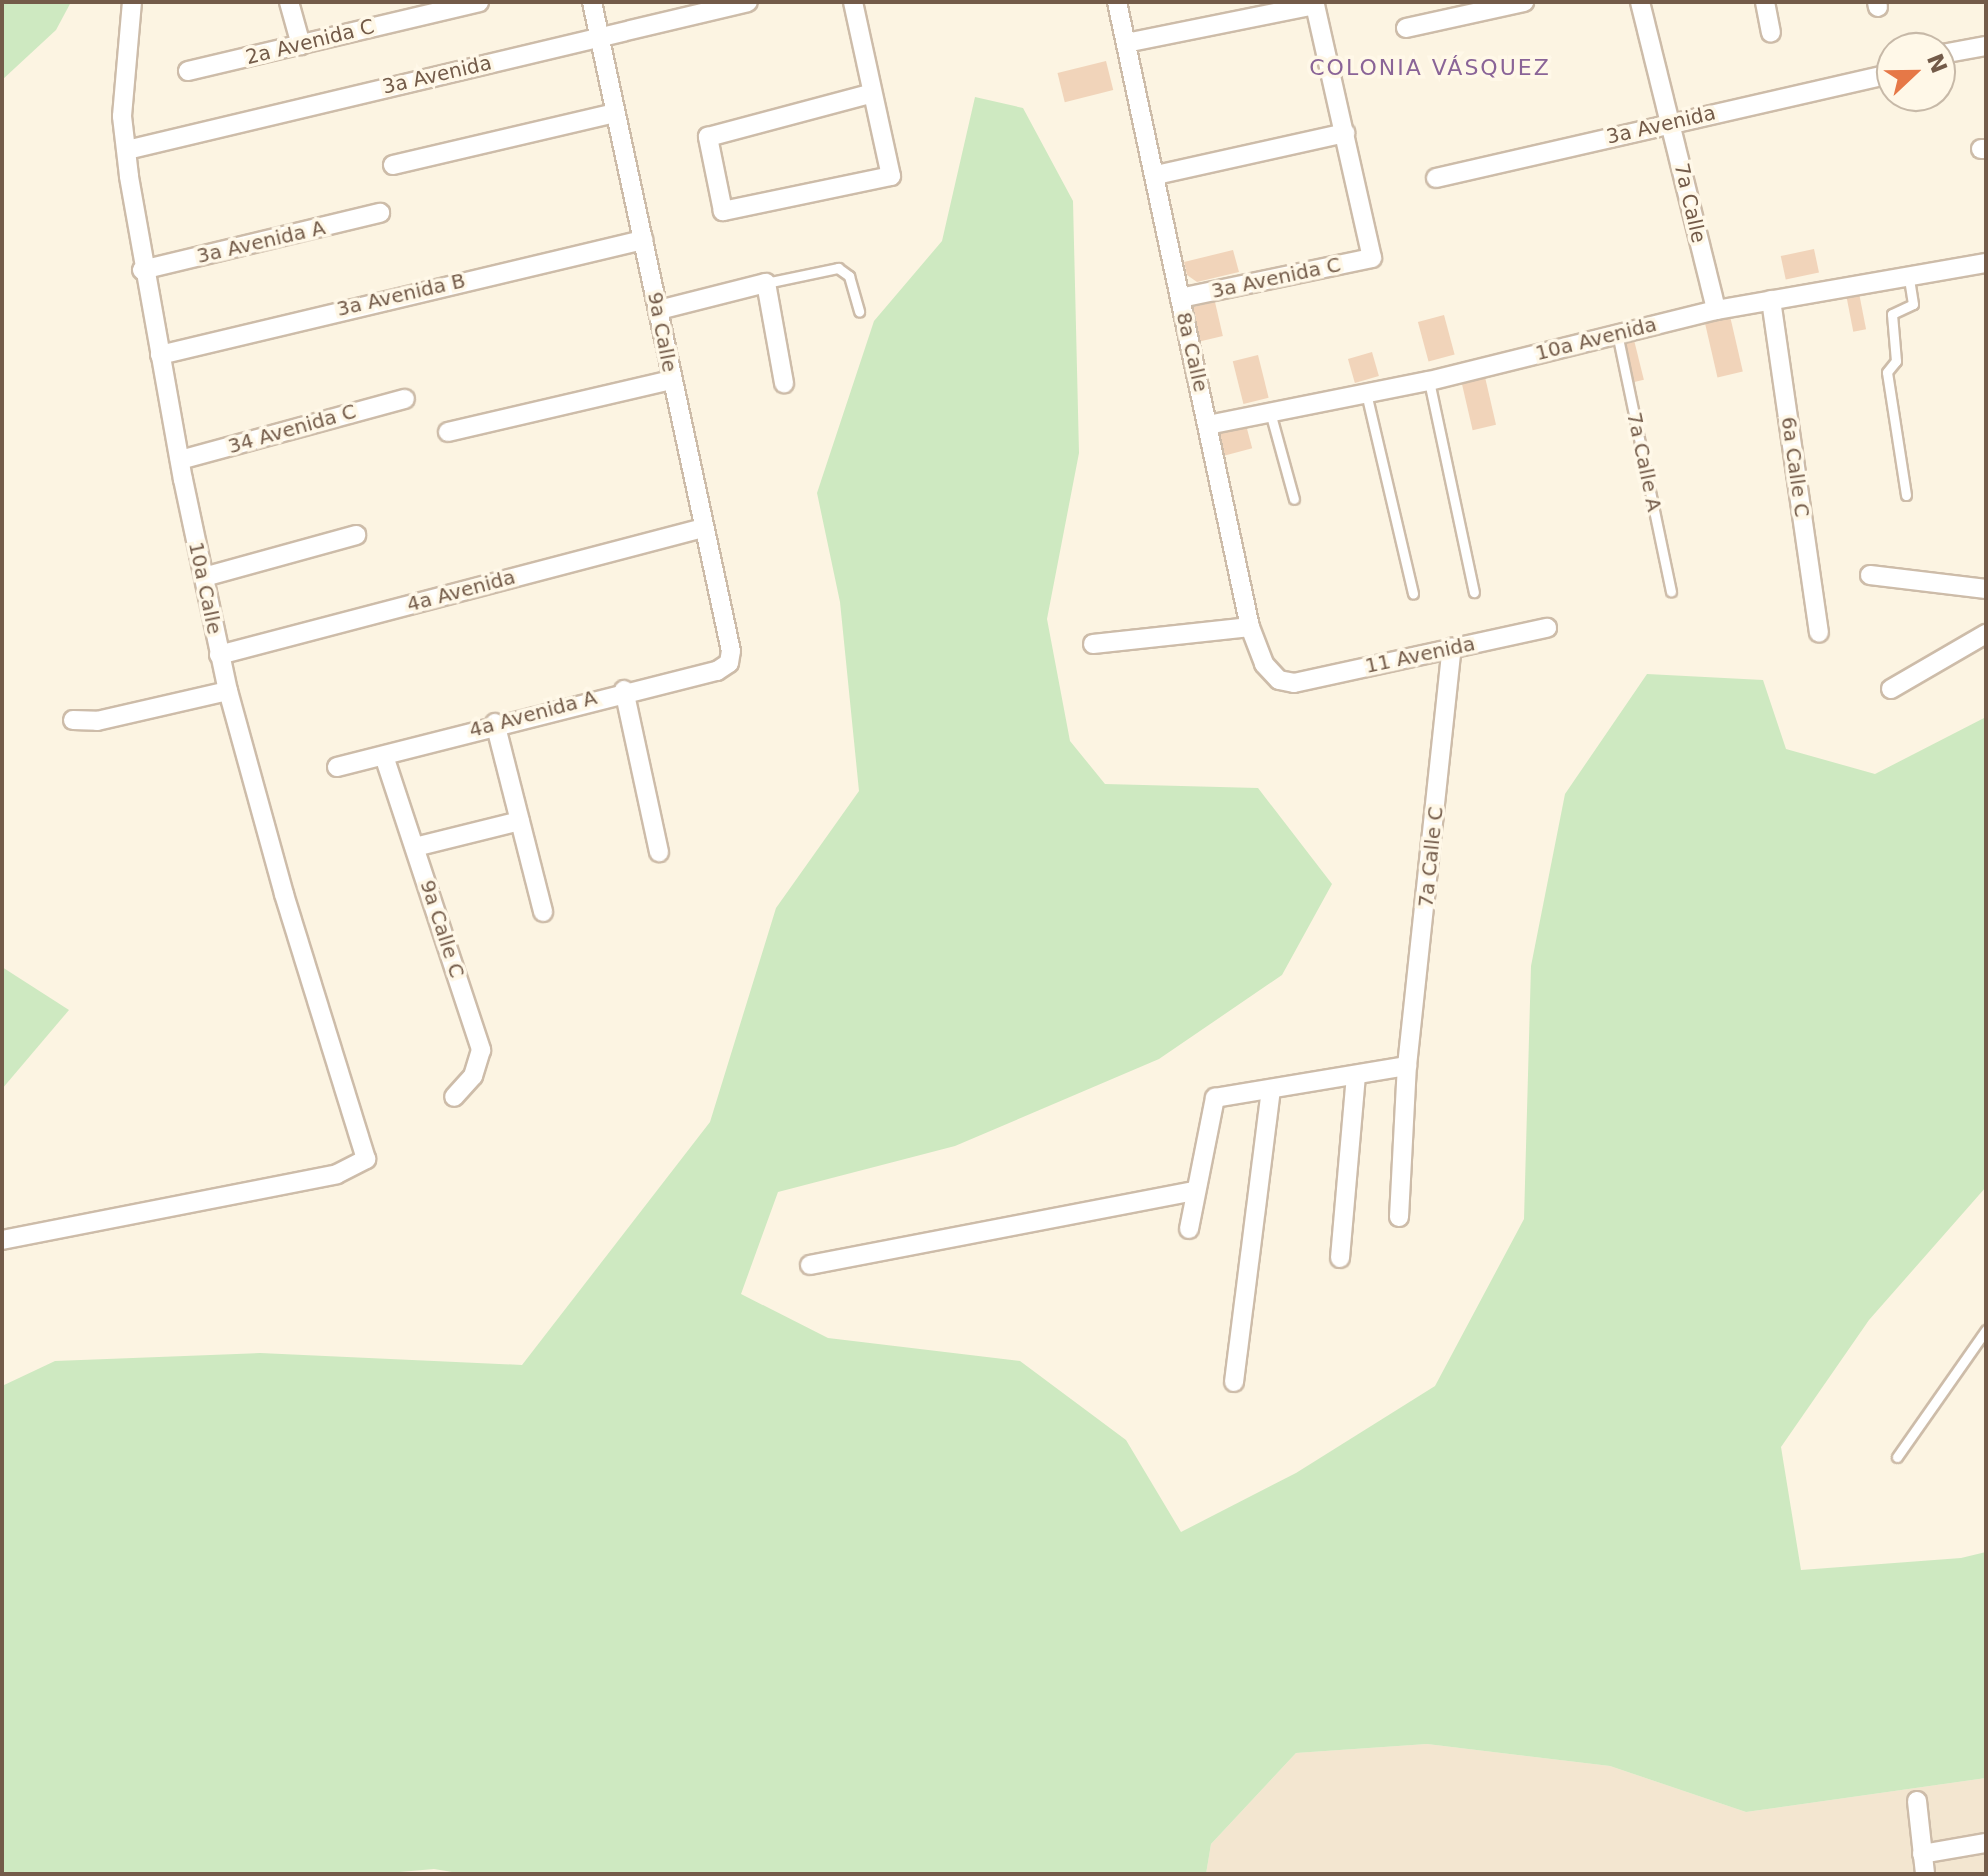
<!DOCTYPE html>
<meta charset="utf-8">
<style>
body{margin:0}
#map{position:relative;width:1988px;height:1876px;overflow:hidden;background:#fcf4e2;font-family:"DejaVu Sans",sans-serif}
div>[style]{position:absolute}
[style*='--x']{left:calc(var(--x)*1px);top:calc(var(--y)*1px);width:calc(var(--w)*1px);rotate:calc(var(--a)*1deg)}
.residential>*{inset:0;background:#f3e6d0}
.green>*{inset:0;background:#cee9c1}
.building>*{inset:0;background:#f1d4ba;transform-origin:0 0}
.roads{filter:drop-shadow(2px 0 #cdbca9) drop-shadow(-2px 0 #cdbca9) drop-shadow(0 2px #cdbca9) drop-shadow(0 -2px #cdbca9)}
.service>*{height:9px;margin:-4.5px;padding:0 4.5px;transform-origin:4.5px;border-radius:4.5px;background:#fff}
.minor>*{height:18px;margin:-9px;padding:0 9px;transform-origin:9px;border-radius:9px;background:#fff}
span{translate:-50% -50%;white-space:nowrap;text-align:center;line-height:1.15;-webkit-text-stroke:7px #fff8e8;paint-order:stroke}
.street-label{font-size:20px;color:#735b49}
.neighbourhood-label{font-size:22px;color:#8a6497;letter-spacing:2px}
.frame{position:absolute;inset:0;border:4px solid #735b49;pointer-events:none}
.north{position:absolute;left:1876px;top:32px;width:80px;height:80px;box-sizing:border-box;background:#fff8e8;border:2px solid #c7b9a8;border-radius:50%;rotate:68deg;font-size:22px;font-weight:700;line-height:32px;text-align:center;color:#735b49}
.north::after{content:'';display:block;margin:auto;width:28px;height:36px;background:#e67847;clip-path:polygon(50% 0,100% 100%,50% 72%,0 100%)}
</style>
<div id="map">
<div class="residential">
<div style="clip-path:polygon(1427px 1744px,1610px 1766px,1746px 1812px,1986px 1778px,1986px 1874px,1206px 1874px,1211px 1844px,1296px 1753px)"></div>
</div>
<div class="green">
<div style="clip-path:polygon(2px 2px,71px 2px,56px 30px,2px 80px)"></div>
<div style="clip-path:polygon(975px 97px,1023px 108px,1073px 201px,1079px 453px,1047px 619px,1070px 741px,1105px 784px,1258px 788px,1332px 884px,1282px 975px,1159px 1059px,955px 1146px,778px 1192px,741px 1294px,828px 1338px,1020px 1361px,1126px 1440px,1181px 1532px,1296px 1473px,1435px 1386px,1524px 1219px,1531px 966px,1565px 794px,1647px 674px,1763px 680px,1786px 749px,1875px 774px,1986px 717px,1986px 1187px,1869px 1320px,1781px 1447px,1801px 1570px,1961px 1558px,1986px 1552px,1986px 1778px,1746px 1812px,1610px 1766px,1427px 1744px,1296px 1753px,1211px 1844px,1206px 1874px,464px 1874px,434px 1869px,377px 1874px,2px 1874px,2px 1386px,55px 1361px,260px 1353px,522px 1365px,710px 1122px,776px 908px,859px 791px,840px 602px,817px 493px,874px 321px,942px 241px)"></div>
<div style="clip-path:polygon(2px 967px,69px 1010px,2px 1089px)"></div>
</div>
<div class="building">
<div style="left:1106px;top:61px;width:30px;height:50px;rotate:76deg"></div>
<div style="left:1814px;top:249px;width:24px;height:34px;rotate:78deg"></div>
<div style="clip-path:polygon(1233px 250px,1239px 272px,1197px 282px,1187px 275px,1184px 262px)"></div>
<div style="left:1859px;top:293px;width:37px;height:13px;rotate:79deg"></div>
<div style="left:1215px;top:302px;width:35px;height:26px;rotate:77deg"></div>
<div style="left:1444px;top:315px;width:41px;height:27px;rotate:75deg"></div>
<div style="left:1730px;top:316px;width:57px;height:26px;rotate:77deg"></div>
<div style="left:1633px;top:336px;width:45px;height:12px;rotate:76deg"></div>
<div style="left:1372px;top:352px;width:25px;height:25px;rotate:74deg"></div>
<div style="left:1258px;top:355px;width:44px;height:26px;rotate:76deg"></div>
<div style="left:1485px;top:377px;width:49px;height:24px;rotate:77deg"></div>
<div style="left:1246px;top:425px;width:24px;height:34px;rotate:75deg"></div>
</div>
<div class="roads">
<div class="service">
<div style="--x:766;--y:283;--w:74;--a:-11.8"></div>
<div style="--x:838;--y:268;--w:14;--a:36"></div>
<div style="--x:849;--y:276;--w:37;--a:74"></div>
<div style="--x:1617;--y:333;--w:264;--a:78.2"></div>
<div style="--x:1429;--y:381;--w:216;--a:78"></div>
<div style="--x:1366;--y:393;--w:206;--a:76.8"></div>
<div style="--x:1270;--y:412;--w:90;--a:74.6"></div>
<div style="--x:1906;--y:495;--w:124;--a:-98.8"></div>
<div style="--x:1887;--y:372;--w:14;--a:-51"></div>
<div style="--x:1896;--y:361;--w:47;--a:-94.9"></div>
<div style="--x:1892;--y:314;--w:23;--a:-25"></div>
<div style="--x:1913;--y:304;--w:25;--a:-99"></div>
<div style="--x:1897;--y:1457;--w:155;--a:-55"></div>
</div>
<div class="minor">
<div style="--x:289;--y:2;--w:45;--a:74.4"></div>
<div style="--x:853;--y:2;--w:178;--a:77.7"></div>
<div style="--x:891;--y:176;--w:172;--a:168.2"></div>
<div style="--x:723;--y:211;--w:76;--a:-101.5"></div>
<div style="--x:708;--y:137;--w:168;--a:-14.9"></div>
<div style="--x:1117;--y:2;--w:639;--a:77.99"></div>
<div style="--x:1250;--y:627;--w:40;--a:69"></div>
<div style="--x:1264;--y:664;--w:22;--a:47"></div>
<div style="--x:1279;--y:680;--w:15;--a:11"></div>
<div style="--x:1294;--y:683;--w:259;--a:-12.3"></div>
<div style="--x:1640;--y:2;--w:317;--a:76.1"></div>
<div style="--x:1765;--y:2;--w:31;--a:79"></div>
<div style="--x:1877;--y:2;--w:5;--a:79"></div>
<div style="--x:1406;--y:28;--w:121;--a:-12.4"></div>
<div style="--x:1126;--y:43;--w:193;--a:-11.4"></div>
<div style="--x:1315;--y:5;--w:259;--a:77.3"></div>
<div style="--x:1372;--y:258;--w:196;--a:168.2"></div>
<div style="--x:1942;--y:54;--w:45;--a:-10.3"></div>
<div style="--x:188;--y:71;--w:299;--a:-13.3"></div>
<div style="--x:1981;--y:149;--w:5;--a:0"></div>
<div style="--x:127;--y:150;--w:638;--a:-13.4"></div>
<div style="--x:393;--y:165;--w:228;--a:-13.2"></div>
<div style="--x:1156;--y:175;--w:194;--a:-12.5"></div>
<div style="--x:1436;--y:178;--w:463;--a:-12.9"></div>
<div style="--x:142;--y:270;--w:245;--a:-13.5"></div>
<div style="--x:1771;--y:300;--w:336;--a:81.8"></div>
<div style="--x:659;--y:310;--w:110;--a:-14.2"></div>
<div style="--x:766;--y:283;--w:102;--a:79.8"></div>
<div style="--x:160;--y:355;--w:497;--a:-13.4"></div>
<div style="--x:1208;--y:425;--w:225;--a:-11.3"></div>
<div style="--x:1429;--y:381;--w:296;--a:-13.9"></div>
<div style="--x:1716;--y:310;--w:274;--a:-9.9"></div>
<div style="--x:448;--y:432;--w:230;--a:-13.1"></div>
<div style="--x:180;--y:460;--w:233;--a:-15.2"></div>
<div style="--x:1870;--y:575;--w:117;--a:6.9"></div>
<div style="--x:204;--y:577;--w:158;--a:-15.4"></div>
<div style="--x:1093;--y:644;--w:158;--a:-6.2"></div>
<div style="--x:219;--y:655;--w:500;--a:-14.7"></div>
<div style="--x:1891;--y:689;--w:110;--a:-30.1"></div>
<div style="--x:624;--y:690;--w:166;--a:77.8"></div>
<div style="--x:73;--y:720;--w:24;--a:2"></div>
<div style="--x:97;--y:721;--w:134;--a:-12.9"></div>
<div style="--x:495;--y:723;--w:195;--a:75.7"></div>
<div style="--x:384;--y:756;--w:310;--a:71.7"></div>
<div style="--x:481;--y:1050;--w:27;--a:107"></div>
<div style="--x:473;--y:1076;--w:28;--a:132"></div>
<div style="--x:337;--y:767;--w:392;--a:-14.2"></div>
<div style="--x:717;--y:671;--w:14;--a:-34"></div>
<div style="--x:729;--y:663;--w:12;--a:-81"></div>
<div style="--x:731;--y:651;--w:664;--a:-102.09"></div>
<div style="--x:415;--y:847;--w:108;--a:-13.9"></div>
<div style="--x:1399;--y:1217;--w:151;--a:-87"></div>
<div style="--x:1407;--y:1066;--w:421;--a:-83.9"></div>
<div style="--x:1189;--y:1229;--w:134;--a:-78.8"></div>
<div style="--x:1215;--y:1098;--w:195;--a:-9.5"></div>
<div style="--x:2;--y:1240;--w:341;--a:-11.1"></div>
<div style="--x:337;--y:1174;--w:33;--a:-27"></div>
<div style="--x:366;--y:1159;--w:277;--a:-107.2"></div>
<div style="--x:284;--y:894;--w:211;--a:-105.4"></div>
<div style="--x:228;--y:691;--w:216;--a:-102"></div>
<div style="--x:183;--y:480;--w:309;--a:-100.1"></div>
<div style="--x:129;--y:176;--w:60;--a:-96.7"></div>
<div style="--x:122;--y:116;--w:114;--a:-85"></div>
<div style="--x:1340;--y:1258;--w:183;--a:-85"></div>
<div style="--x:810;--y:1265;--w:392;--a:-10.9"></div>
<div style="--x:1234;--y:1382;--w:295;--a:-82.8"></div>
<div style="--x:1917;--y:1801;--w:73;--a:83.7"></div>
<div style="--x:1922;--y:1854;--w:65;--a:-9.8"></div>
</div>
</div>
<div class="street-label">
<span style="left:310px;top:42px;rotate:-14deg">2a Avenida C</span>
<span style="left:437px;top:75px;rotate:-13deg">3a Avenida</span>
<span style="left:1661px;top:125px;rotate:-13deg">3a Avenida</span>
<span style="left:1690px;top:203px;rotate:77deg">7a Calle</span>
<span style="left:261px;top:242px;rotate:-13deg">3a Avenida A</span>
<span style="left:1276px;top:278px;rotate:-12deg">3a Avenida C</span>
<span style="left:401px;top:295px;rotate:-13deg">3a Avenida B</span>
<span style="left:662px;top:332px;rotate:79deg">9a Calle</span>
<span style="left:1596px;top:339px;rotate:-14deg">10a Avenida</span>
<span style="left:1192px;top:352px;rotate:77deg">8a Calle</span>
<span style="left:292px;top:429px;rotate:-16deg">34 Avenida C</span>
<span style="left:1644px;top:462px;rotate:78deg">7a Calle A</span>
<span style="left:1795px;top:467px;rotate:82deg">6a Calle C</span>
<span style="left:205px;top:588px;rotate:78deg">10a Calle</span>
<span style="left:461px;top:591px;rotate:-15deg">4a Avenida</span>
<span style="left:1420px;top:655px;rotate:-12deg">11 Avenida</span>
<span style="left:533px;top:714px;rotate:-15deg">4a Avenida A</span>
<span style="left:1431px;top:857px;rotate:-84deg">7a Calle C</span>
<span style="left:442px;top:929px;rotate:72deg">9a Calle C</span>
</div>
<div class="neighbourhood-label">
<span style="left:1430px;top:68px">COLONIA VÁSQUEZ</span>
</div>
<div class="frame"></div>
<div class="north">N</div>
</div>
